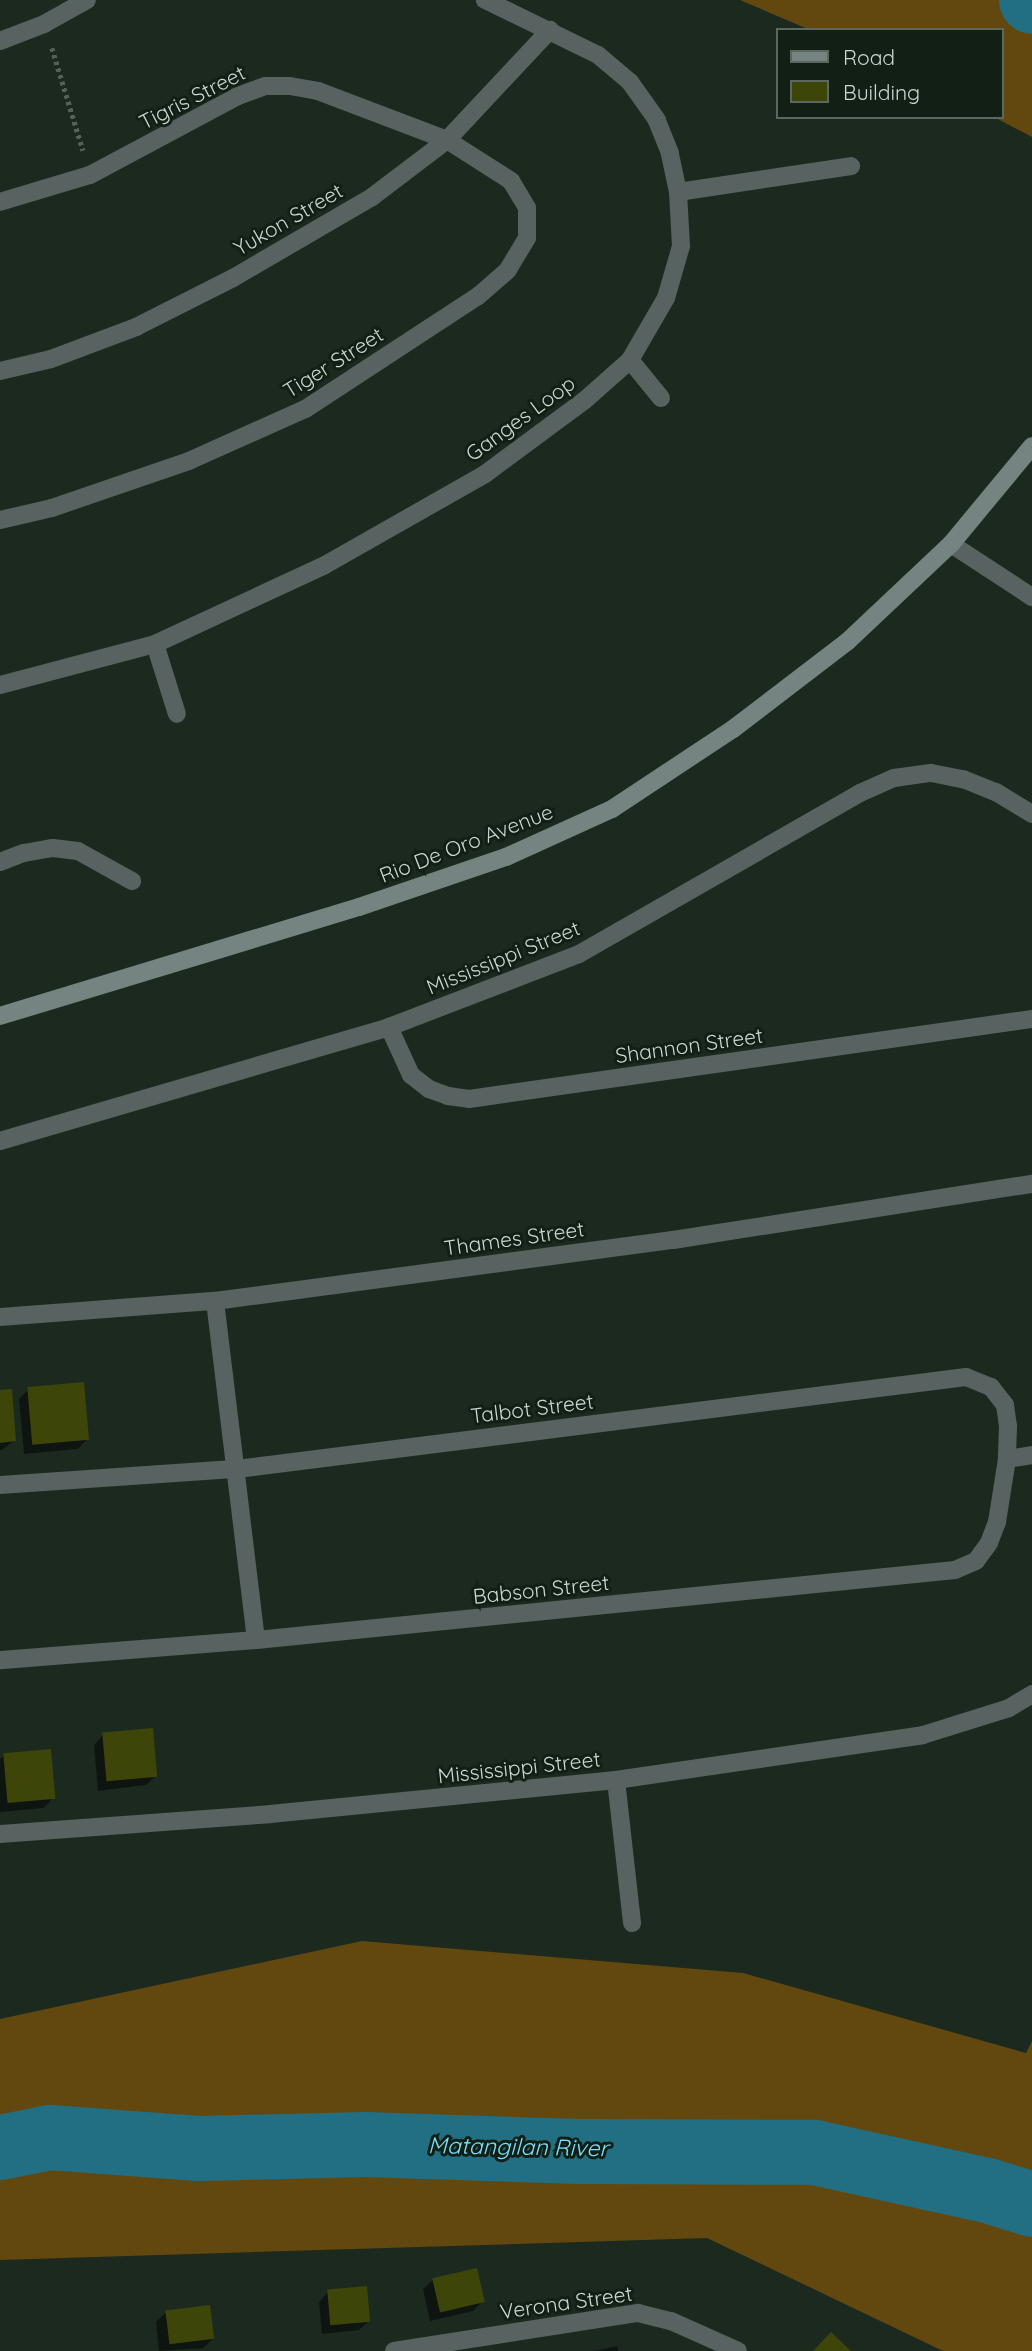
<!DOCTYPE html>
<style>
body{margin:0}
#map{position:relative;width:1032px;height:2351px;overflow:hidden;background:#1c291f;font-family:Quicksand,sans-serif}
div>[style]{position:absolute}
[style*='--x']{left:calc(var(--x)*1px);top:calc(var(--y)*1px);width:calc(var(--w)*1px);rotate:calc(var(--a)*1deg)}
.forest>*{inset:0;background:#62480e}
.shadow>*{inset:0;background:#0007}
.river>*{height:65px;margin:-32.5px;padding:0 32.5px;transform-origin:32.5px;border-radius:32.5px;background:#226f83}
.building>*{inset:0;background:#3d4509;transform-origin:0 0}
.path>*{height:4.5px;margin-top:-2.25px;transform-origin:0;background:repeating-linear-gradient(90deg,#566158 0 3.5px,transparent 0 7px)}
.street>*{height:18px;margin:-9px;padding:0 9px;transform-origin:9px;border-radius:9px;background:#586260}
.secondary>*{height:18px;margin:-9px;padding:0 9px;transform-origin:9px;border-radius:9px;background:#758481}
span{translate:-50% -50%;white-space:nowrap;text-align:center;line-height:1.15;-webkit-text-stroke:6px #121f15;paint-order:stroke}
.street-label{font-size:21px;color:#ccd5ce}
.water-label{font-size:23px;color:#79defc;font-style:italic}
.legend{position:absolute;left:776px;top:28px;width:228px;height:91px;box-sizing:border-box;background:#121f15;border:2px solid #5c685f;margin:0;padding:9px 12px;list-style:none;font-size:21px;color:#ccd5ce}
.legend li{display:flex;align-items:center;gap:14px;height:35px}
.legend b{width:35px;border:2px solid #5c685f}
</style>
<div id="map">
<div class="forest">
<div style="clip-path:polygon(740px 0,1032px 0,1032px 137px,994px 117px,1002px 117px,1002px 30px,810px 30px)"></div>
<div style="clip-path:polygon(362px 1941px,743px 1973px,1026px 2053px,1032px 2041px,1032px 2351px,943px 2351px,707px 2238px,0 2260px,0 2019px)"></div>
</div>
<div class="shadow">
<div style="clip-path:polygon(28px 1390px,87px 1439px,78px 1449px,24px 1454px,19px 1399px)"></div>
<div style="clip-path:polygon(0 1391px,14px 1441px,0 1451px)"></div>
<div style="clip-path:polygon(103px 1735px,156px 1776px,146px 1785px,98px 1791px,94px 1745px)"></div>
<div style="clip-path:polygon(4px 1755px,53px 1798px,44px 1808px,0 1812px,0 1759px)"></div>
<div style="clip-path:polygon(433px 2280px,483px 2301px,473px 2311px,430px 2321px,423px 2289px)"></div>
<div style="clip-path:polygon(328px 2292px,369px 2321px,359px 2330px,322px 2334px,319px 2302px)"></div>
<div style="clip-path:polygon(165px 2313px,213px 2339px,203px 2348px,159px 2351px,156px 2322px)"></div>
<div style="clip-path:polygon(617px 2346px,618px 2351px,594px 2351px)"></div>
</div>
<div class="river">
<div style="--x:1031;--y:0;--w:1;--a:45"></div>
<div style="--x:0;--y:2147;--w:50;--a:-11.5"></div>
<div style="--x:49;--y:2137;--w:150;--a:4.2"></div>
<div style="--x:199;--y:2148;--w:166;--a:-1.4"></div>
<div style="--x:365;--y:2144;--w:214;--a:1.9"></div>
<div style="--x:579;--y:2151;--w:235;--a:0.2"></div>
<div style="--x:814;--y:2152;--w:177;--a:12.4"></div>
<div style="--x:987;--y:2190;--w:47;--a:17.3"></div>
</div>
<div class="building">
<div style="left:84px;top:1382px;width:58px;height:57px;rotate:85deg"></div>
<div style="clip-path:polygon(12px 1389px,16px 1441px,0 1443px,0 1390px)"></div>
<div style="left:153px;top:1728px;width:49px;height:51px;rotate:85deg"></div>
<div style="left:51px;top:1749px;width:50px;height:48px;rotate:85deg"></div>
<div style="left:477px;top:2268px;width:35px;height:46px;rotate:77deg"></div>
<div style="left:367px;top:2286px;width:36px;height:40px;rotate:85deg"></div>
<div style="left:210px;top:2305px;width:34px;height:45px;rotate:83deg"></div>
<div style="clip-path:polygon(831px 2332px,851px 2351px,813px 2351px)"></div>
</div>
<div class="path">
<div style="--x:52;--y:48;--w:107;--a:73.1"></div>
</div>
<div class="street">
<div style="--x:0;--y:41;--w:47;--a:-21.1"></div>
<div style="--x:44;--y:24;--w:49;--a:-29.2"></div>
<div style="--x:678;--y:192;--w:175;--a:-8.5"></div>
<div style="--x:0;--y:202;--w:94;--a:-16.7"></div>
<div style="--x:90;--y:175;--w:168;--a:-28.1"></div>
<div style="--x:238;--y:96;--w:29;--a:-20"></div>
<div style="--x:265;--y:86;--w:25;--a:0"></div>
<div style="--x:290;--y:86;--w:28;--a:10"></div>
<div style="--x:318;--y:91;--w:138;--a:20.8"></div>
<div style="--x:447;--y:140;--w:76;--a:32.6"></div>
<div style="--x:511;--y:181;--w:31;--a:59"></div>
<div style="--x:527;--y:208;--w:30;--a:90"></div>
<div style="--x:527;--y:238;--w:37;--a:121"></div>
<div style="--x:508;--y:270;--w:40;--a:139"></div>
<div style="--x:478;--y:296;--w:207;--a:146.8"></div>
<div style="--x:305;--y:409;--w:127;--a:155.9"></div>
<div style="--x:189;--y:461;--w:145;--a:161.1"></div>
<div style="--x:52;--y:508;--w:53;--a:167"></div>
<div style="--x:630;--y:360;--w:49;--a:50.8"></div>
<div style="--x:0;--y:371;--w:52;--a:-13.2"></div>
<div style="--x:51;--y:359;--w:91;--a:-20.6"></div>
<div style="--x:136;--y:327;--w:109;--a:-26.8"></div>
<div style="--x:233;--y:278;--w:161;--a:-30.2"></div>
<div style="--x:372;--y:197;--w:94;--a:-37.2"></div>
<div style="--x:447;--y:140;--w:151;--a:-46.9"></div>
<div style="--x:951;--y:544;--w:97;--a:33.2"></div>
<div style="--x:155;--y:644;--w:73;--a:72.6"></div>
<div style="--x:0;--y:685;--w:160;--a:-14.8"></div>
<div style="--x:155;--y:644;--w:187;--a:-24.9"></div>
<div style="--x:325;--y:565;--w:184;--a:-29.6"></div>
<div style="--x:485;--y:474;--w:124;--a:-36.5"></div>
<div style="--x:585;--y:400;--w:60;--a:-41.6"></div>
<div style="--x:630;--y:360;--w:72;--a:-59.9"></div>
<div style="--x:666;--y:298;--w:54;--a:-73.9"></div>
<div style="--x:681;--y:246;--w:54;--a:-93.2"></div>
<div style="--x:678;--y:192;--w:40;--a:-102"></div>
<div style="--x:670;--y:153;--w:35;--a:-112"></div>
<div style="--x:657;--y:120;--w:47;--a:-125.4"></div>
<div style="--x:630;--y:82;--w:42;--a:-139.8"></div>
<div style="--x:598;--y:55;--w:126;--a:-154"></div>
<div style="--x:0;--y:862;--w:26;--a:-21"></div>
<div style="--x:24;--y:853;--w:29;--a:-10"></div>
<div style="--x:53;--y:848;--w:25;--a:7"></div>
<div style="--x:78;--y:851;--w:62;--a:29.1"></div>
<div style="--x:389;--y:1027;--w:53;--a:65.4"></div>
<div style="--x:411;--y:1075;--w:23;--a:38"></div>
<div style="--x:429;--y:1089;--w:20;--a:20"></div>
<div style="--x:448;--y:1096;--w:21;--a:8"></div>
<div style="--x:469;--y:1099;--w:569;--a:-8.09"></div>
<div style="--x:0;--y:1141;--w:405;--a:-16.3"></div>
<div style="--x:389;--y:1027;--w:204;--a:-21"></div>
<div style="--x:579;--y:954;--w:324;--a:-29.8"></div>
<div style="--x:860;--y:793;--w:37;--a:-24"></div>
<div style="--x:894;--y:778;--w:37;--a:-8"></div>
<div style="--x:931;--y:773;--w:33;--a:11"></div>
<div style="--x:963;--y:779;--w:35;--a:22"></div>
<div style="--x:996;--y:792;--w:42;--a:31.4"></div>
<div style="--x:215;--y:1301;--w:341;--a:83.1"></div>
<div style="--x:0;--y:1317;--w:216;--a:-4.3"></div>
<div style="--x:215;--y:1301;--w:462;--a:-7.6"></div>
<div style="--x:673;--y:1240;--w:363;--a:-8.9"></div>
<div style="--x:1007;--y:1459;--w:25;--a:-9"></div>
<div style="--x:0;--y:1485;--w:238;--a:-3.9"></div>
<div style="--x:237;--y:1469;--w:735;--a:-7.19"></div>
<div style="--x:966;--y:1377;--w:27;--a:22"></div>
<div style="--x:991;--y:1387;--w:23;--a:52"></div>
<div style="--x:1005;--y:1405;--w:21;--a:82"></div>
<div style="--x:1008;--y:1426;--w:33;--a:92"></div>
<div style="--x:1007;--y:1459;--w:64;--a:99"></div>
<div style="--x:997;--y:1522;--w:22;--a:111"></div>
<div style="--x:989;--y:1543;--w:22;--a:126"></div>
<div style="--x:976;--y:1561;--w:23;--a:157"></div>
<div style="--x:955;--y:1570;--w:702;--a:174.28"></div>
<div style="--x:256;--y:1640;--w:257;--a:175.5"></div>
<div style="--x:616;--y:1780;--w:144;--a:83.6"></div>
<div style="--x:0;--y:1834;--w:271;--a:-4.2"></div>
<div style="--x:270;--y:1814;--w:348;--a:-5.6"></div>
<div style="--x:616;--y:1780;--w:310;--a:-8.3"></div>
<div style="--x:923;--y:1735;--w:90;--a:-17.4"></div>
<div style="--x:1009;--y:1708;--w:27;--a:-31"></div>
<div style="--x:394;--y:2351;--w:247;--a:-8.9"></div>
<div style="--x:638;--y:2313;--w:34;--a:14"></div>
<div style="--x:671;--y:2321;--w:73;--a:24.1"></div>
</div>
<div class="secondary">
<div style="--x:0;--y:1016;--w:375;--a:-16.9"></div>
<div style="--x:359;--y:907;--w:155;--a:-18.8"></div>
<div style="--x:506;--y:857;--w:116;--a:-24.4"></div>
<div style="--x:612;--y:809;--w:145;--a:-33.5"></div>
<div style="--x:733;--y:729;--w:145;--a:-37.4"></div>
<div style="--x:848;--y:641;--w:141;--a:-43.3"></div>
<div style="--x:951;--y:544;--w:127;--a:-50.4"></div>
</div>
<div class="street-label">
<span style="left:192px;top:97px;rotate:-27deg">Tigris Street</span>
<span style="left:288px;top:219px;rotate:-30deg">Yukon Street</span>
<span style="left:333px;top:362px;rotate:-32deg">Tiger Street</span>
<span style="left:520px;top:418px;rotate:-36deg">Ganges Loop</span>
<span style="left:466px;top:843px;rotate:-21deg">Rio De Oro Avenue</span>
<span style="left:503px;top:957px;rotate:-22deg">Mississippi Street</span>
<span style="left:689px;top:1045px;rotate:-8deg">Shannon Street</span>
<span style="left:514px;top:1238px;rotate:-8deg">Thames Street</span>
<span style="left:532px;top:1408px;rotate:-7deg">Talbot Street</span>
<span style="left:541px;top:1589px;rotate:-6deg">Babson Street</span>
<span style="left:519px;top:1767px;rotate:-6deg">Mississippi Street</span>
<span style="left:566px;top:2302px;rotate:-8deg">Verona Street</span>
</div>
<div class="water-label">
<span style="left:518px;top:2147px;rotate:1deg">Matangilan River</span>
</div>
<ul class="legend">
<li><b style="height:9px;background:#758481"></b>Road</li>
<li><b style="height:19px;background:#3d4509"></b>Building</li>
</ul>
</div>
